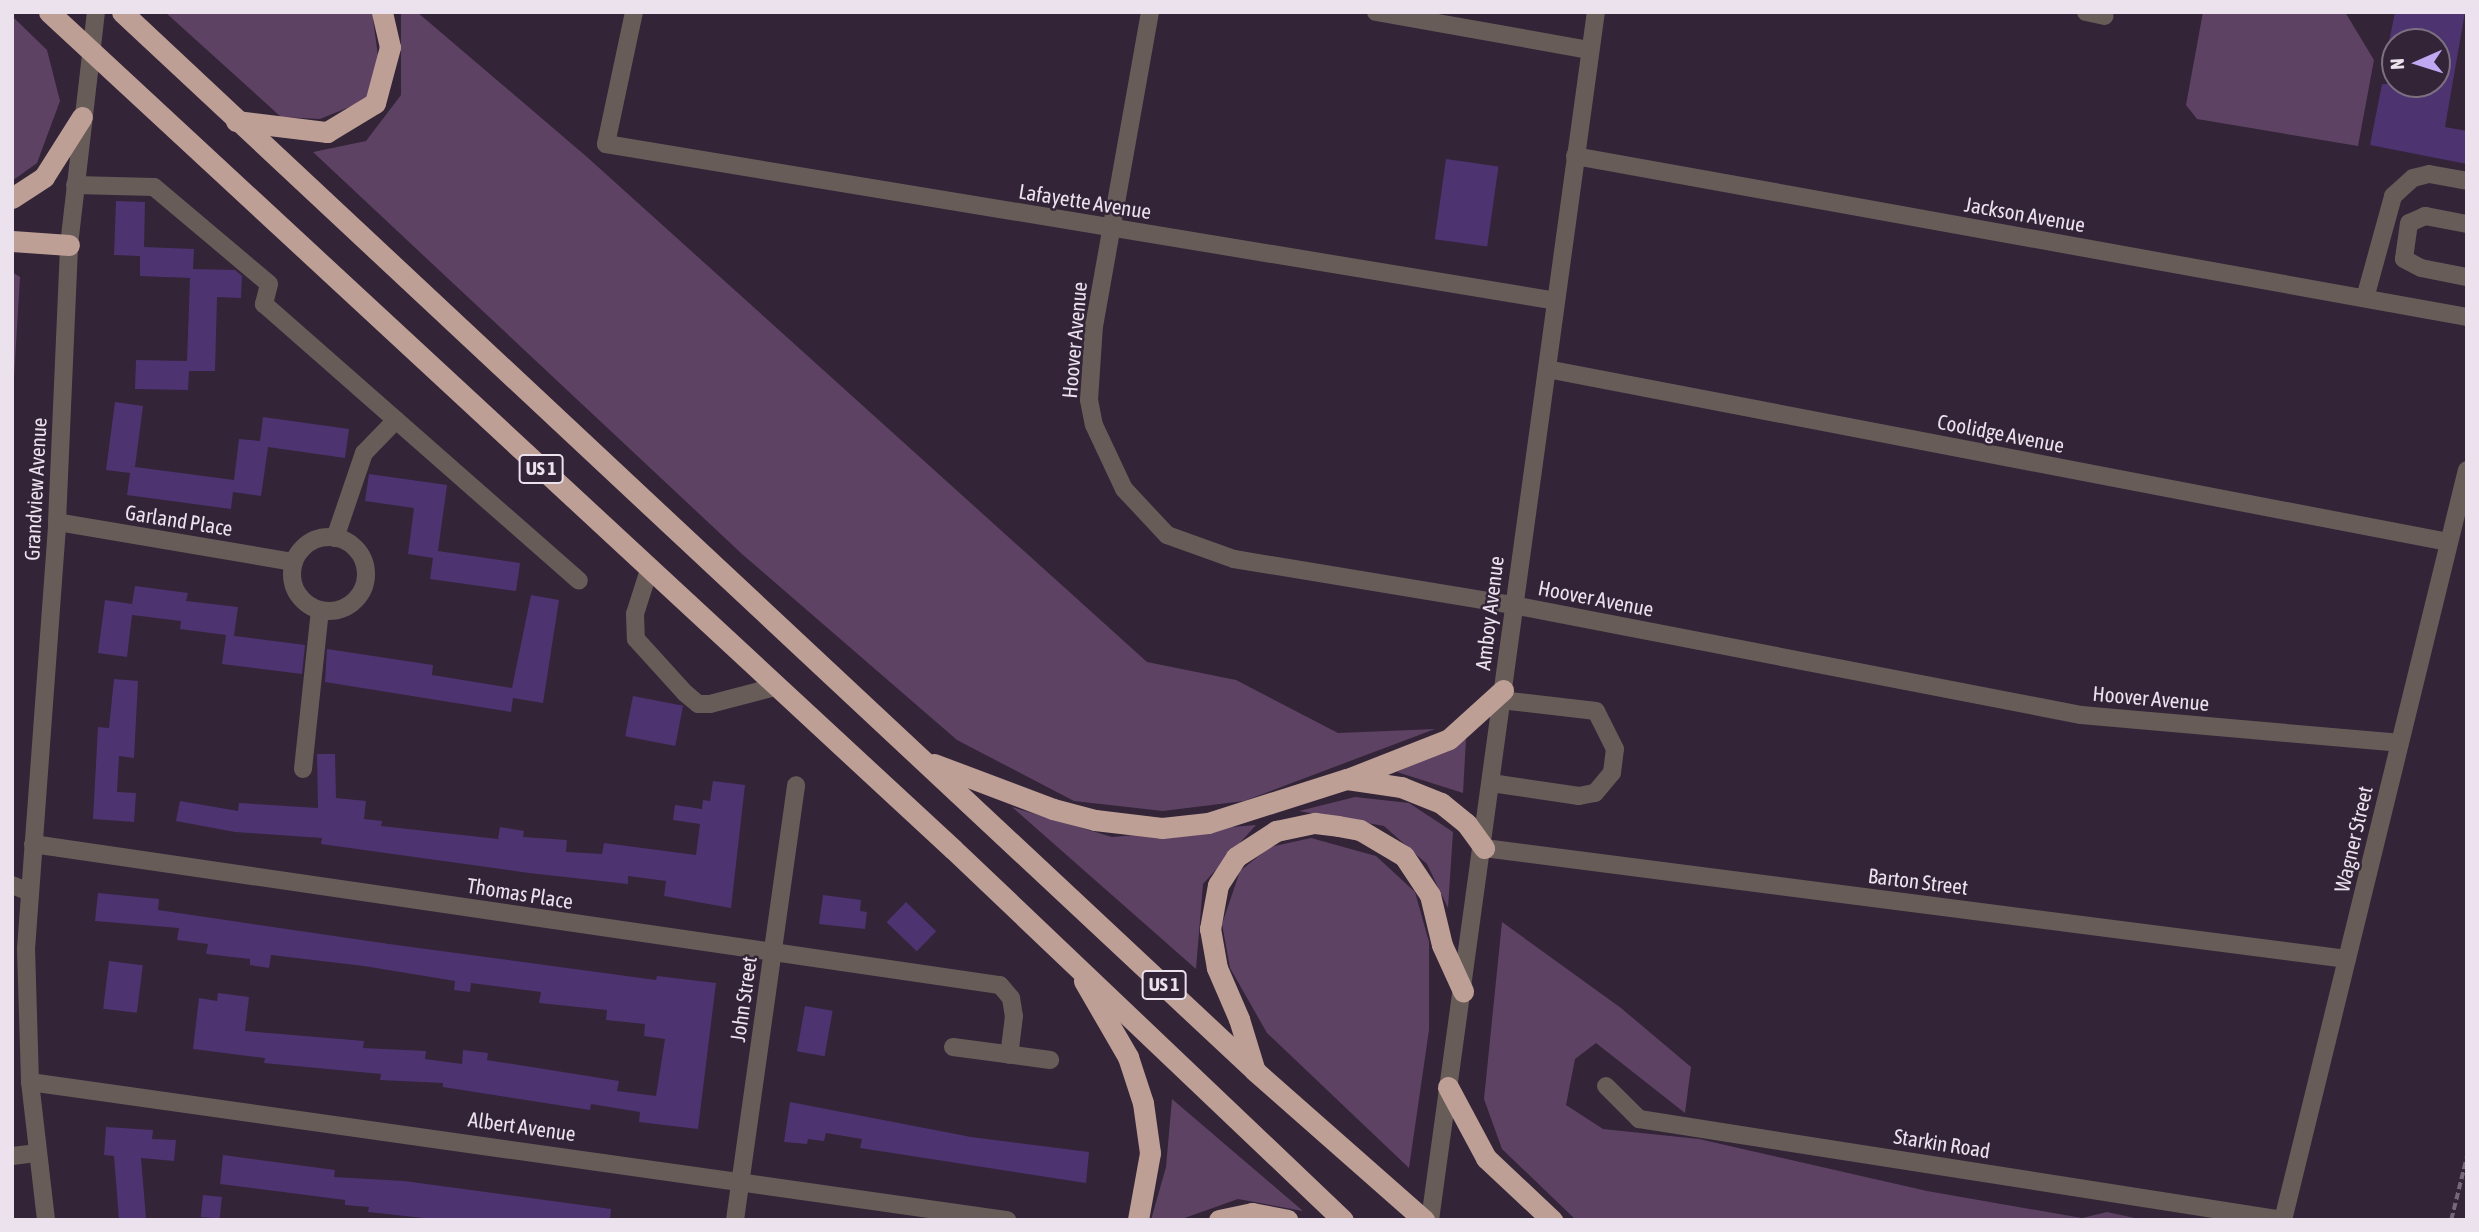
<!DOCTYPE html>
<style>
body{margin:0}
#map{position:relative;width:2479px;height:1232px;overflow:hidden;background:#332437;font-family:"Asap Condensed",sans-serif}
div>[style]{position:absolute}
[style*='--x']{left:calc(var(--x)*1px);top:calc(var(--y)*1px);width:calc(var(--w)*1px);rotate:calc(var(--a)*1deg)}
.green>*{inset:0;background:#5d4264}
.building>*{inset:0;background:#4e3371;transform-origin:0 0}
.path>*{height:3.5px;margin-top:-1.75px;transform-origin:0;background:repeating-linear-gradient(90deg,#746777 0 7px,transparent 0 10.5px)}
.minor>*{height:18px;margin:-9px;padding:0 9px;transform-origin:9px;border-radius:9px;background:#685c58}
.minor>.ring{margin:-9px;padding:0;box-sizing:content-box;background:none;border:18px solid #685c58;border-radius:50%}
.highway>*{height:21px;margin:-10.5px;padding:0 10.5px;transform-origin:10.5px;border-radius:10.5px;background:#bd9f96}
span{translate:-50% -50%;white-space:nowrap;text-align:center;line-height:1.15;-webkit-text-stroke:5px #332437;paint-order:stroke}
.shield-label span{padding:2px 5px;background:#332437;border:2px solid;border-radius:5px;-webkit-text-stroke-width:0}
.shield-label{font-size:19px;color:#ebe2ee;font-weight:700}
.street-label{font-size:21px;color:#ebe2ee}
.frame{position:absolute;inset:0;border:14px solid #ebe2ee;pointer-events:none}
.north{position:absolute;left:2381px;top:28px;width:70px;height:70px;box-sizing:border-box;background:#332437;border:2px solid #7d7080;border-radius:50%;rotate:267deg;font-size:19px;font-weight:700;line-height:28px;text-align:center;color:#ebe2ee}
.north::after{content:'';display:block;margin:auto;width:24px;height:32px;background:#c0a8f3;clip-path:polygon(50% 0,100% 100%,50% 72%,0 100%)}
</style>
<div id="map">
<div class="green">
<div style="clip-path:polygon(165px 12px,372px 12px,378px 56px,369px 99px,320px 119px,281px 117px)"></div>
<div style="clip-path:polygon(401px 12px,417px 12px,587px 157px,1147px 662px,1236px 680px,1338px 733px,1435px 729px,1244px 801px,1163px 811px,1074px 801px,957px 740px,742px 554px,313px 152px,366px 141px,401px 95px)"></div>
<div style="clip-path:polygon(2203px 12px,2345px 12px,2374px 60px,2358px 146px,2197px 119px,2186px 105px)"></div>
<div style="clip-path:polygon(12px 16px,47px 50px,60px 101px,37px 163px,12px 181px)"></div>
<div style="clip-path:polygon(12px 272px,20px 277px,12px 411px)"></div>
<div style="clip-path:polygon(1466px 739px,1463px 793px,1397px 772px)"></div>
<div style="clip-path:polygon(1355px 797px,1409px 803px,1453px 832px,1448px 908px,1427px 864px,1384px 826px,1299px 811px)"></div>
<div style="clip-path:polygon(1012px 807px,1112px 837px,1256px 825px,1203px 884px,1196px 969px)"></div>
<div style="clip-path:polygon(1311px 838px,1376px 856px,1415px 892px,1429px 942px,1429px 1030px,1409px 1168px,1267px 1033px,1230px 968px,1222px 924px,1240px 871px,1270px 847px)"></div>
<div style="clip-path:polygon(1502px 922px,1621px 1008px,1691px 1067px,1685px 1113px,1596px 1043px,1575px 1059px,1566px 1105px,1603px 1129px,1699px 1139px,1927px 1191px,2082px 1218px,2107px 1212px,2144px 1220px,1576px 1220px,1502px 1149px,1484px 1099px)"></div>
<div style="clip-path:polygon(1172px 1099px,1303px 1211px,1238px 1199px,1179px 1220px,1151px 1220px,1166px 1167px)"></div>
</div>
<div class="building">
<div style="clip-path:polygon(2395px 12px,2465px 12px,2445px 127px,2467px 131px,2467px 164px,2370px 145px,2382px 84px,2437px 84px,2437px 42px,2389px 42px)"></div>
<div style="left:1446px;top:159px;width:53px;height:81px;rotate:8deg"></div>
<div style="clip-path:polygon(116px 201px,145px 202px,144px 247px,194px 249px,193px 269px,235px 270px,242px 276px,241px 298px,217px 297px,215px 371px,189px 371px,188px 390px,135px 389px,136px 360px,187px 361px,190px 278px,140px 276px,140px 256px,114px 255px)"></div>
<div style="clip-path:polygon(115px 402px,143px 406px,135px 467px,234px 480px,239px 439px,260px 441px,263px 417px,349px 429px,345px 458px,268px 447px,261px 496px,233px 492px,231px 509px,127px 495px,130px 473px,106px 470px)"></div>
<div style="clip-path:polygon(369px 474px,447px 485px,438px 551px,520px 563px,516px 591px,430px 579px,433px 558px,408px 554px,414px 508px,365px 501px)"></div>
<div style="clip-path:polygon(135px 586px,188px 593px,186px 601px,238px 607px,234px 636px,227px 635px,305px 645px,302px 674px,222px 664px,226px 635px,180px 629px,181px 621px,132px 615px,127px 657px,98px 653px,105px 600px,132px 604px)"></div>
<div style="clip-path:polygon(531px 595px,559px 600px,543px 703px,513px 698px,511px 712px,325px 682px,327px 649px,433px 665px,432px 675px,512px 688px)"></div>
<div style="clip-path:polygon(114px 679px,138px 681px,134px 758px,119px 756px,117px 792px,136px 793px,134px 822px,93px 819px,98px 727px,109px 728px)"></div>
<div style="left:633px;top:696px;width:51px;height:41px;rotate:11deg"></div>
<div style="clip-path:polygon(317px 754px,335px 754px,336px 798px,366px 801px,364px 819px,382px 821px,381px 826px,498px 839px,500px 827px,524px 831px,523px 837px,567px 840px,566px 852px,602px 854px,604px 843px,696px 855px,700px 824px,673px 820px,675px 805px,702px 809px,703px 800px,710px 801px,713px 781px,745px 785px,731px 908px,664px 896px,666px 881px,628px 876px,628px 884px,529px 873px,321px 844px,322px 838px,235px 832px,176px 821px,180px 801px,238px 811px,239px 803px,318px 808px)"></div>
<div style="clip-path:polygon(98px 893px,159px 899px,158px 910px,389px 944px,656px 980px,657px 976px,716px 983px,698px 1129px,639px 1122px,640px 1112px,591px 1104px,590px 1110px,443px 1087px,443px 1083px,380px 1080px,381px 1074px,264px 1063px,265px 1058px,193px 1049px,199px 998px,217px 1001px,218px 993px,249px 997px,245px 1031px,364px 1041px,363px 1048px,426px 1051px,425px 1059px,462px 1064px,463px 1050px,488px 1053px,487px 1060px,619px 1081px,617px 1091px,656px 1096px,665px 1039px,644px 1036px,645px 1024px,606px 1020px,607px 1010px,539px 1003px,541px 992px,471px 983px,470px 992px,454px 990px,455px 981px,364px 966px,271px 955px,269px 968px,250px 965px,250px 959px,206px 954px,208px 944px,177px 940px,179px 928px,95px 921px)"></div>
<div style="clip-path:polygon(823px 895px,861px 900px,860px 911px,867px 912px,865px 929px,819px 924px)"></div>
<div style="left:906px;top:902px;width:42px;height:28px;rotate:44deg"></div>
<div style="left:109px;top:961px;width:34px;height:48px;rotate:7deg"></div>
<div style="left:805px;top:1006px;width:28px;height:46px;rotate:10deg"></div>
<div style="clip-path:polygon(790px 1102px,971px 1137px,1089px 1152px,1086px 1183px,860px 1148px,862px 1139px,826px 1133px,824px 1141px,808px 1139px,807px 1144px,784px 1142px)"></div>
<div style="clip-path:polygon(106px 1127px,153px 1130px,152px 1139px,176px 1140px,174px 1161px,141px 1158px,146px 1218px,119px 1220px,114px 1156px,104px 1155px)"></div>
<div style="clip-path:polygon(223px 1155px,335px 1170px,334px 1177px,404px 1181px,611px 1209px,610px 1220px,442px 1220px,368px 1212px,369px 1207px,345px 1205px,345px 1200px,220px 1184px)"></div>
<div style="left:203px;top:1195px;width:19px;height:22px;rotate:6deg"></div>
</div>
<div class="path">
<div style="--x:2451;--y:1220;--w:66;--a:-76"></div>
</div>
<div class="minor">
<div style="--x:634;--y:12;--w:135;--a:102"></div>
<div style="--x:606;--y:144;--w:963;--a:9.38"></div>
<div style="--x:1150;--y:12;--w:318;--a:100.1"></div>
<div style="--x:1094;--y:325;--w:75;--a:93.8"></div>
<div style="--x:1089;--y:400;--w:25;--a:79"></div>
<div style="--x:1094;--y:425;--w:71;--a:64.9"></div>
<div style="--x:1124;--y:489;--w:63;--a:46.9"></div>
<div style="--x:1167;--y:535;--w:71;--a:19.7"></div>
<div style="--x:1234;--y:559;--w:283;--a:9.4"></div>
<div style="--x:1513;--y:605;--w:579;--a:10.96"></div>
<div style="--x:2081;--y:715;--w:319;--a:5"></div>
<div style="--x:1376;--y:12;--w:217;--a:10.1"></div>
<div style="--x:2086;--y:12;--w:19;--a:12"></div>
<div style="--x:1575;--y:156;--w:906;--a:10.23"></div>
<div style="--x:75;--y:185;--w:79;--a:1.5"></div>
<div style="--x:154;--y:187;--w:150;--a:40.1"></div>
<div style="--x:269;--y:284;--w:21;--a:104"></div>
<div style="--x:264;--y:304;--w:419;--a:41.3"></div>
<div style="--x:2467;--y:224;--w:43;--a:-169.2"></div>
<div style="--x:2425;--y:216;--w:17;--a:156"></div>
<div style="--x:2409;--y:223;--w:36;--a:98"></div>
<div style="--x:2404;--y:259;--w:19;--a:28"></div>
<div style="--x:2421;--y:268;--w:47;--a:11.1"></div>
<div style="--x:2365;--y:298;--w:106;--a:-74.6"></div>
<div style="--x:2393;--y:196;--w:27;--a:-42"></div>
<div style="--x:2413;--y:178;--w:16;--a:-14"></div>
<div style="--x:2429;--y:174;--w:39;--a:10"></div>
<div style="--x:1547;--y:369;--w:917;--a:10.87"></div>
<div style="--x:57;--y:522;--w:240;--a:9.6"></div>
<div class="ring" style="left:292px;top:537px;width:56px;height:56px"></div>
<div style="--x:335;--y:538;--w:90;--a:-71.2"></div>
<div style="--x:364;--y:453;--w:46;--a:-45.9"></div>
<div style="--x:649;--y:570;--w:46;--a:107.7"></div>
<div style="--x:635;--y:614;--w:25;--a:88"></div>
<div style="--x:636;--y:639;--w:73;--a:47.8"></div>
<div style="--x:685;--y:693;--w:17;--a:40"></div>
<div style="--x:698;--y:704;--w:12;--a:0"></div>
<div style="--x:710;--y:704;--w:67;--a:-14.7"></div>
<div style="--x:303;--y:769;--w:160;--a:-83.9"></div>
<div style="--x:1491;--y:783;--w:89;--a:8.4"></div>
<div style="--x:1579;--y:796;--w:16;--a:-11"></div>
<div style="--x:1595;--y:793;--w:26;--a:-50"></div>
<div style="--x:1612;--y:773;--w:24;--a:-83"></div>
<div style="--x:1615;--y:749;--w:42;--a:-116.6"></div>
<div style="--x:1596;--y:711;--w:96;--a:-173.4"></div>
<div style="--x:33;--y:844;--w:977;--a:8.3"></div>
<div style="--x:1000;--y:985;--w:17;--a:50"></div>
<div style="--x:1011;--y:998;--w:18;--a:81"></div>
<div style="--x:1014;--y:1016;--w:39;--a:97"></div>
<div style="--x:1484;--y:848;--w:870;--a:7.33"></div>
<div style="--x:12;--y:885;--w:18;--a:22"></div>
<div style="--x:953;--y:1047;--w:98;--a:7.6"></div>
<div style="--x:30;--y:1082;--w:987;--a:8.04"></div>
<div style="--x:1606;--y:1086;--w:47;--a:45"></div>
<div style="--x:1639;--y:1119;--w:653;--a:8.9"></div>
<div style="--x:12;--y:1156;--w:26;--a:-7"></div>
<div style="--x:46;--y:1220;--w:139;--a:-96.6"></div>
<div style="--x:30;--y:1082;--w:133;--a:-91.7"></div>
<div style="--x:26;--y:949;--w:428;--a:-85.8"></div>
<div style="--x:57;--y:522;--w:277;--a:-87.5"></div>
<div style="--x:69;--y:245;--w:235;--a:-83.4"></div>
<div style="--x:735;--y:1220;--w:439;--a:-82"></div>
<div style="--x:1430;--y:1220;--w:1219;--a:-82.18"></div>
<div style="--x:2283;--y:1220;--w:772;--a:-76.22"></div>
</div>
<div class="highway">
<div style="--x:49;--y:12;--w:1232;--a:42.8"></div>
<div style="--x:953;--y:849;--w:538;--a:43.57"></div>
<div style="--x:122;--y:12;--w:1549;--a:43.06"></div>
<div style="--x:1254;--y:1070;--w:227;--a:41.4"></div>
<div style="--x:236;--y:121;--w:92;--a:6.9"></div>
<div style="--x:327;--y:132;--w:56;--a:-31.1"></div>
<div style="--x:375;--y:103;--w:58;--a:-75"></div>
<div style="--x:390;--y:47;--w:36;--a:-103"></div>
<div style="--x:12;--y:198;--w:38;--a:-33"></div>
<div style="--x:44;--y:177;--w:71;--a:-57.7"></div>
<div style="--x:12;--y:241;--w:57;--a:4"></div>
<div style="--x:934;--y:764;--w:127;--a:20.7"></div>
<div style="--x:1053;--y:809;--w:43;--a:14.7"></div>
<div style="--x:1095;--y:820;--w:67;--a:6.8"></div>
<div style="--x:1162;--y:828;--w:46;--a:-6.2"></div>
<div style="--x:1208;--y:823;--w:146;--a:-17.6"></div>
<div style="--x:1347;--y:779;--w:55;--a:8.4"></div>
<div style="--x:1401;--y:787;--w:43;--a:21.8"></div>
<div style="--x:1441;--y:803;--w:32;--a:39"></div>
<div style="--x:1466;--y:823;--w:31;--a:54"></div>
<div style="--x:1350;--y:778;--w:106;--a:-21.5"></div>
<div style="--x:1449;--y:739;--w:73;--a:-42.2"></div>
<div style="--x:1084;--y:981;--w:88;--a:59.9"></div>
<div style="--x:1128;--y:1057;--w:48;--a:71.9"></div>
<div style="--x:1143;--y:1103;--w:50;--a:82"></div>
<div style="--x:1150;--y:1153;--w:68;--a:100.2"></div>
<div style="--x:1254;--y:1068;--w:51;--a:-107"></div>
<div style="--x:1239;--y:1019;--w:56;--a:-113.3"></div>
<div style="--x:1217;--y:968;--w:40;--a:-100"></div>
<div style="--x:1210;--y:929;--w:45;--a:-79.7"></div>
<div style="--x:1218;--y:885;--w:33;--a:-57"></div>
<div style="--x:1236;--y:857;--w:48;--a:-33"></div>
<div style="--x:1276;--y:831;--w:40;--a:-12"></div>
<div style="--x:1315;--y:823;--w:23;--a:7"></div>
<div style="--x:1338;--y:826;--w:22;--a:10"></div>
<div style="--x:1360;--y:830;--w:51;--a:30.6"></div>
<div style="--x:1404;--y:856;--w:47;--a:56.3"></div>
<div style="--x:1430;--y:895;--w:51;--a:76.5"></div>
<div style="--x:1442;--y:945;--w:51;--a:65.5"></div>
<div style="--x:1448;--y:1087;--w:81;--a:61.8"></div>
<div style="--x:1486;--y:1158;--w:91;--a:43.2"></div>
<div style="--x:1219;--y:1220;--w:34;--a:-12"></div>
<div style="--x:1252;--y:1213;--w:36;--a:11"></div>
</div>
<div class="shield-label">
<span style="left:541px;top:469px">US 1</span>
<span style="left:1164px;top:985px">US 1</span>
</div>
<div class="street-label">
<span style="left:1085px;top:201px;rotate:9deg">Lafayette Avenue</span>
<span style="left:2025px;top:214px;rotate:10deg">Jackson Avenue</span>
<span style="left:1074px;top:340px;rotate:-85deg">Hoover Avenue</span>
<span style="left:2001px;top:433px;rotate:11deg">Coolidge Avenue</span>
<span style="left:35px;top:489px;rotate:-87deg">Grandview Avenue</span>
<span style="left:179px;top:520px;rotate:9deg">Garland Place</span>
<span style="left:1596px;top:598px;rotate:11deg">Hoover Avenue</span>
<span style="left:1489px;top:613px;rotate:-83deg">Amboy Avenue</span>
<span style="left:2151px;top:698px;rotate:5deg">Hoover Avenue</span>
<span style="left:2353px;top:839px;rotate:-77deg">Wagner Street</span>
<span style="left:1918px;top:881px;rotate:7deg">Barton Street</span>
<span style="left:520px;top:893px;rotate:9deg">Thomas Place</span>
<span style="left:743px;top:999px;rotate:-82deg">John Street</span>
<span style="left:522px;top:1126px;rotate:8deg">Albert Avenue</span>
<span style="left:1942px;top:1143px;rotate:9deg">Starkin Road</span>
</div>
<div class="frame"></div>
<div class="north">N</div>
</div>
